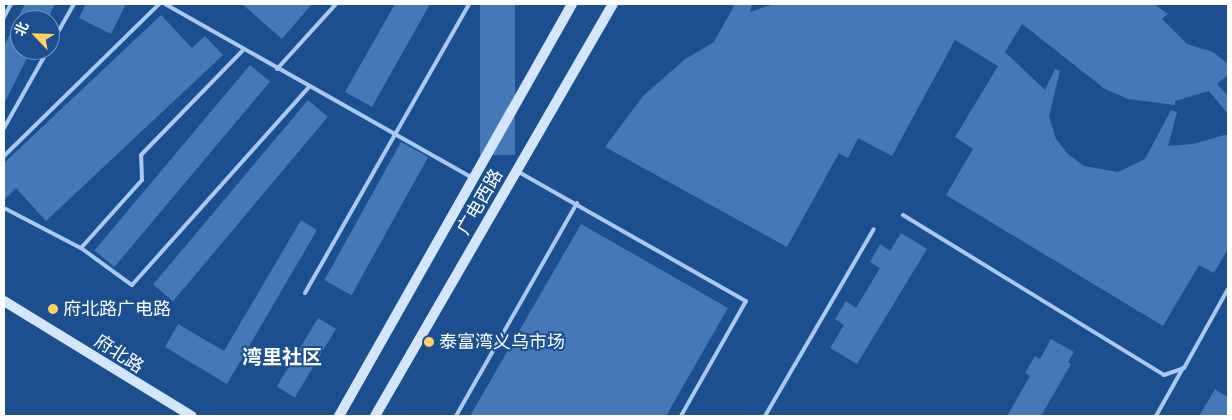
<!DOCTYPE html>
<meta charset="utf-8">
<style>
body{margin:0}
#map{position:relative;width:1232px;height:420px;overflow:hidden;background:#1b4f8f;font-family:Rubik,"Noto Sans SC",sans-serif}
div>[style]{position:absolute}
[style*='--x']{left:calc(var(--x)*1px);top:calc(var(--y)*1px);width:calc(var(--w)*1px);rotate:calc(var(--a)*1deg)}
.building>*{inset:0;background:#4478b7;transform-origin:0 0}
.lane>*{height:4px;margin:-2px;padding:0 2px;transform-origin:2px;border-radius:2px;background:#a9c9ee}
.secondary>*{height:10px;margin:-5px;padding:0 5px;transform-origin:5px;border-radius:5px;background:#d6e6fa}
.dots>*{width:14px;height:14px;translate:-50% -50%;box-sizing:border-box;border:2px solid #1b4f8f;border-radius:50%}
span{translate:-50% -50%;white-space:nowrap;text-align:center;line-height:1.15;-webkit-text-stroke:4px #1b4f8f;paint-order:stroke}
.street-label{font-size:18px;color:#fff}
.poi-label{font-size:18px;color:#fff}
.left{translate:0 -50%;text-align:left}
.quarter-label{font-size:20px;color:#fff;font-weight:700}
.frame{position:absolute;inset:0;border:5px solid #fff;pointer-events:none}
.north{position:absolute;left:10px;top:10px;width:50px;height:50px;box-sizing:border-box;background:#1b4f8f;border:1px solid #7695bc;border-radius:50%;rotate:294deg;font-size:14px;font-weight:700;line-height:20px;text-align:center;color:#fff}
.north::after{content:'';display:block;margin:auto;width:18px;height:22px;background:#ffd166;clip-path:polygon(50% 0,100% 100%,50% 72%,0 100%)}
</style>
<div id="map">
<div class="building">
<div style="clip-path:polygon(25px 4px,55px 4px,47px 20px,20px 20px,20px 50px,31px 50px,4px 104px,4px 46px)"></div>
<div style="clip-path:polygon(86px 4px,126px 4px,111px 34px,79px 18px)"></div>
<div style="clip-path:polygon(242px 4px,312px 4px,282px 39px)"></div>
<div style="clip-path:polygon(395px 4px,430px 4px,372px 107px,345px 92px)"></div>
<div style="left:480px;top:4px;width:35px;height:151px"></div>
<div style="clip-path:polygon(735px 4px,752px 4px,750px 12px,774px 4px,1154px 4px,1168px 14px,1162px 19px,1187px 44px,1213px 52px,1228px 64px,1228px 75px,1217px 84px,1228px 96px,1228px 114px,1209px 91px,1175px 101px,1175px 105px,1128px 99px,1105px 89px,1022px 24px,1005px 52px,1045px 90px,1055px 69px,1060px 71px,1049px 116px,1056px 139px,1068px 154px,1084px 166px,1118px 172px,1145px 159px,1171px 110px,1177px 112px,1168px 146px,1193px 144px,1228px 134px,1228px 249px,1214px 273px,1199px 265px,1163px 326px,946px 195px,973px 149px,955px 137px,998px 66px,955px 40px,892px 156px,858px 138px,848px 158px,839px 153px,787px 247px,605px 147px,643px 96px,684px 60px,714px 42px)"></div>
<div style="clip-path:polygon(161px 15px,192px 48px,205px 36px,223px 55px,46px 221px,16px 188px,4px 200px,4px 163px)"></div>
<div style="left:250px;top:65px;width:26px;height:242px;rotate:40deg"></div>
<div style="left:308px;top:100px;width:26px;height:241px;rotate:40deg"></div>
<div style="left:401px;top:142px;width:31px;height:158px;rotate:29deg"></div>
<div style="clip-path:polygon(301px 220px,317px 230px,227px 384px,165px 347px,178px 324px,224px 351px)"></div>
<div style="clip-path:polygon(581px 224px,728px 308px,666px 416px,470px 416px)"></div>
<div style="clip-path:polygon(901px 233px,927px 249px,857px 364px,830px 348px,844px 325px,835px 319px,846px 301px,856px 308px,880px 268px,870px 262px,880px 244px,890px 251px)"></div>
<div style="left:318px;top:318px;width:21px;height:80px;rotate:31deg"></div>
<div style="clip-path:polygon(1051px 339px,1074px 352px,1068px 362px,1071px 364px,1041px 416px,1007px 416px,1030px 376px,1025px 373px,1035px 356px,1040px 359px)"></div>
<div style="clip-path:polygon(1215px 389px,1228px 397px,1228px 416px,1199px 416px)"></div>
</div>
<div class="lane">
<div style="--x:165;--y:4;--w:354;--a:29.5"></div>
<div style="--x:4;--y:17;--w:15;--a:-62"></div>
<div style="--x:50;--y:46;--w:48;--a:-60.3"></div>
<div style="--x:277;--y:69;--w:88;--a:-47.8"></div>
<div style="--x:4;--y:128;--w:90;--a:-60.6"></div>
<div style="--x:4;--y:156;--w:217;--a:-44.4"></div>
<div style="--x:517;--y:171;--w:263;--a:29.6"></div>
<div style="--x:746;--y:301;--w:132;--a:119.5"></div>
<div style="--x:4;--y:208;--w:87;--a:27.5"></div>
<div style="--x:81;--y:248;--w:63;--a:36"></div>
<div style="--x:132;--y:285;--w:266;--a:-48.2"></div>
<div style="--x:903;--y:215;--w:306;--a:31.5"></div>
<div style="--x:1164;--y:375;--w:21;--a:-19"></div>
<div style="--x:1184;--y:368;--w:90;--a:-60.9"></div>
<div style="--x:81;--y:248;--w:91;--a:-48.1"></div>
<div style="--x:142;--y:180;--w:25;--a:-92"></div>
<div style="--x:141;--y:155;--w:146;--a:-45.8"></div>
<div style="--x:305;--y:293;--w:332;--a:-60.4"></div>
<div style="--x:456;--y:416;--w:245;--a:-60.4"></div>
<div style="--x:765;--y:416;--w:216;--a:-59.8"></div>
<div style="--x:1156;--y:416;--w:55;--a:-60.6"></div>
</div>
<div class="secondary">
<div style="--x:4;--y:301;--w:220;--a:31.5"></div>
<div style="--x:339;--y:416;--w:473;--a:-60.5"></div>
<div style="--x:375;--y:416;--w:476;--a:-60"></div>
</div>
<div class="dots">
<div style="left:53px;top:309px;background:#ffd166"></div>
<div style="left:429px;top:342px;background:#ffd166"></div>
</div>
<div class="street-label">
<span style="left:480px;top:202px;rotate:-60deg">广电西路</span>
<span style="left:119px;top:354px;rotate:33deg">府北路</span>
</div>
<div class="poi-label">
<span class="left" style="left:63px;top:309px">府北路广电路</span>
<span class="left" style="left:439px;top:342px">泰富湾义乌市场</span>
</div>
<div class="quarter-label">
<span style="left:282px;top:357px">湾里社区</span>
</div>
<div class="frame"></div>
<div class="north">北</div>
</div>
